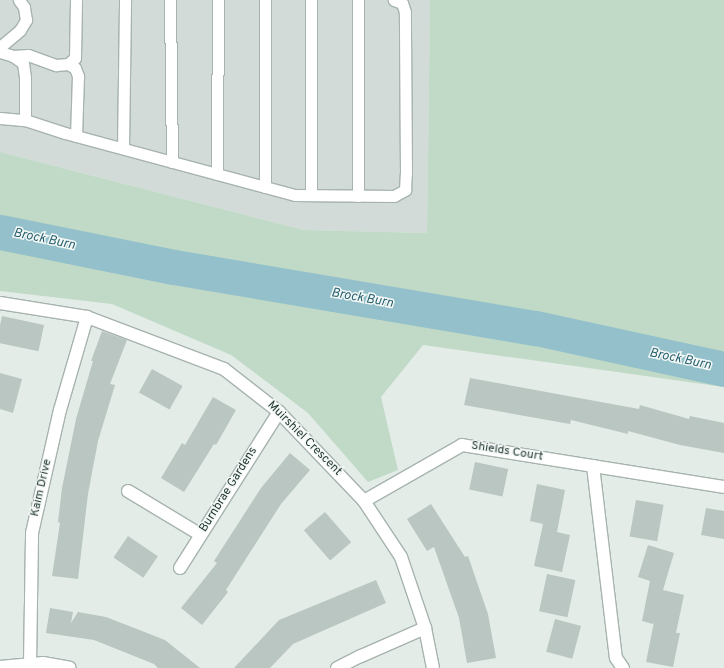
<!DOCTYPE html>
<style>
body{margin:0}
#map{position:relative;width:724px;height:668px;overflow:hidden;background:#e4ece8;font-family:Overpass,sans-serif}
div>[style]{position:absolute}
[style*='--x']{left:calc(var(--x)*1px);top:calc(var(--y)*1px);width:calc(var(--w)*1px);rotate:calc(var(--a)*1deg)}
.built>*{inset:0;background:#d2dbd7}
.green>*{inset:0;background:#c0dac7}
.river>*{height:35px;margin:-17.5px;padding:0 17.5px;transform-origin:17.5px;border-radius:17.5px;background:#93c0ca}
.building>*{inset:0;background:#b9c6c1;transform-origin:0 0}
.roads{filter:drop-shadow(1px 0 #a7b3af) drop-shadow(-1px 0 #a7b3af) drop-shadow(0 1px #a7b3af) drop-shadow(0 -1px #a7b3af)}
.service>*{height:11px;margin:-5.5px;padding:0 5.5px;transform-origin:5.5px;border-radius:5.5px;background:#fff}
.minor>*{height:12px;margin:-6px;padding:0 6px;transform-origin:6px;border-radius:6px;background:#fff}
span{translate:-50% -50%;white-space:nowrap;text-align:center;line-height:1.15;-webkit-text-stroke:3px #f4f8f6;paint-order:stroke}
.street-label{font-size:12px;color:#253b36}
.water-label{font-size:13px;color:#276170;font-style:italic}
</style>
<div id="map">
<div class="built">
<div style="clip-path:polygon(0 0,430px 0,427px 233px,304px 230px,0 152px)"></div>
</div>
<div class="green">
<div style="clip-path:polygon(430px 0,724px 0,724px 387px,423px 345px,381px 397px,398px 470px,368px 482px,308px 413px,231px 355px,112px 304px,0 291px,0 152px,304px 230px,427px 233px)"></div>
</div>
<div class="river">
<div style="--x:0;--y:232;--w:177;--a:11.4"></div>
<div style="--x:174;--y:267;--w:367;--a:9.6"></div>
<div style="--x:536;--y:328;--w:192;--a:12.3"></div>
</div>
<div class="building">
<div style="left:2px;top:316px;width:43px;height:27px;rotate:12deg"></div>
<div style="clip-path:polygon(102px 331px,127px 340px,110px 384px,115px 385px,98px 441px,88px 494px,78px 579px,52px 576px,60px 523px,58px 522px,62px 488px,76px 419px,93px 361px,91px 361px)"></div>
<div style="left:152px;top:369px;width:35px;height:27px;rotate:29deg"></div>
<div style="clip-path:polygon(0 373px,22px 379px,13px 413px,0 409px)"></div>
<div style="clip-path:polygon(470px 378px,639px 409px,640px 405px,689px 419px,690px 416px,724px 423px,724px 453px,680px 445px,628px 431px,628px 434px,571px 420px,570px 424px,464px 405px)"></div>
<div style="clip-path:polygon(213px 397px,236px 410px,216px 445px,214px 444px,184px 492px,161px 478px,182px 443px,185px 445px)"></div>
<div style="clip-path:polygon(290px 453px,310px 470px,281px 504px,226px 590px,228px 592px,202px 625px,181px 608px,217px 563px,214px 561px,261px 488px)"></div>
<div style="left:475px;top:462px;width:34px;height:28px;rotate:12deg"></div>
<div style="clip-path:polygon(537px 484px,565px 490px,557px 532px,570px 535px,562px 572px,534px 566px,543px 524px,530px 521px)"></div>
<div style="left:636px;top:500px;width:28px;height:37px;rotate:10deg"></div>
<div style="clip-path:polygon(431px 504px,465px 557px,468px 556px,488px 614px,496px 658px,467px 663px,459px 618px,434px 547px,427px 551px,407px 519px)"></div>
<div style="clip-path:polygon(706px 508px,724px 511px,724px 539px,701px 535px)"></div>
<div style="left:325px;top:512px;width:40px;height:28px;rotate:49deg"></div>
<div style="left:128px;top:536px;width:36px;height:26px;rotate:34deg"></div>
<div style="clip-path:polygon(648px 545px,674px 553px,663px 590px,684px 595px,676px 633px,680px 633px,673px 667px,646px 662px,654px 622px,653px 624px,642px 621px,650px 581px,638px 577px)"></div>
<div style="left:547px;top:574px;width:29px;height:38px;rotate:12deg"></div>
<div style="clip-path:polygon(376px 580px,386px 603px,293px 644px,270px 668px,234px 668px,279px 620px)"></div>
<div style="clip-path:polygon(50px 608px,73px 612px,71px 623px,78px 612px,106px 617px,165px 640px,200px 668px,158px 668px,154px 664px,94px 640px,46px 633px)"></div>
<div style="left:555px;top:619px;width:27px;height:34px;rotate:15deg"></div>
</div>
<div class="roads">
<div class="service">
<div style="--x:170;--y:0;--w:162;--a:89.3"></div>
<div style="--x:265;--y:0;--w:187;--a:90"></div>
<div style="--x:358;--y:0;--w:196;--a:90"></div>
<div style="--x:0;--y:47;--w:26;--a:-40"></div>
<div style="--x:20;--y:30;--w:12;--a:-59"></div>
<div style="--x:26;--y:20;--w:13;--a:-99"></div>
<div style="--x:24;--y:7;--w:9;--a:-126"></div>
<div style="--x:0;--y:52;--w:14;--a:17"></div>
<div style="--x:13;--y:56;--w:12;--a:35"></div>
<div style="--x:23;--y:63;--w:15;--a:82"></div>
<div style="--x:25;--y:78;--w:42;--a:90"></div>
<div style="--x:13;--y:56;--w:15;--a:-4"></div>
<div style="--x:28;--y:55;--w:30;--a:20"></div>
<div style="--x:56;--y:65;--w:12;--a:-5"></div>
<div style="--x:68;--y:64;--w:9;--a:-41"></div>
<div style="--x:75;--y:58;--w:58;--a:-89"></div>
<div style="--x:68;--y:64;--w:8;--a:30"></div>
<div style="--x:75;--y:68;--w:9;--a:69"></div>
<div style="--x:78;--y:76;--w:60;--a:91.9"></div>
<div style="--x:0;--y:118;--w:25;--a:5"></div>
<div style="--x:25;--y:120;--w:42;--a:18"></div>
<div style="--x:65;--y:133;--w:238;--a:15.1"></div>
<div style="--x:295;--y:195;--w:99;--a:0.6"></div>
<div style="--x:394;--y:196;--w:13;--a:-29"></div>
<div style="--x:405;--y:190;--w:17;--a:-87"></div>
<div style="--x:406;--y:173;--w:161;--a:-90.4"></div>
<div style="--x:405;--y:12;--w:9;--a:-108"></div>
<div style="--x:402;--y:3;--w:9;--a:-159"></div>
<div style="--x:123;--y:148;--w:148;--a:-89.2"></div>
<div style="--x:217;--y:174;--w:174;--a:-89.7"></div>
<div style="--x:311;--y:195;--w:195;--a:-90"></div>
</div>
<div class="minor">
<div style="--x:0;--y:303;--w:88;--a:9.1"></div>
<div style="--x:87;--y:317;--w:147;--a:20.8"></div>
<div style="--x:224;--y:369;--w:70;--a:38"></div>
<div style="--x:279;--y:412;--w:123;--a:46.3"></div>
<div style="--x:364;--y:501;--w:67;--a:56.5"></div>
<div style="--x:401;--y:557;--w:75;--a:71.3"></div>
<div style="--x:425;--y:628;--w:41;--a:78.7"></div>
<div style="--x:593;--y:466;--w:193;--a:83.2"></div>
<div style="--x:616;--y:658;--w:12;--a:55"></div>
<div style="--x:128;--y:491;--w:85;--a:31.1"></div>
<div style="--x:364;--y:501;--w:113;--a:-29.7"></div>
<div style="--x:462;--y:445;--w:265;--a:9.1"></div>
<div style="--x:180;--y:568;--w:185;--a:-57.6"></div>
<div style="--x:30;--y:664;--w:131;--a:-89.1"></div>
<div style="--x:32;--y:533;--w:126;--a:-77.2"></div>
<div style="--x:60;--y:410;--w:97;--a:-73.8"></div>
<div style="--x:0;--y:667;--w:43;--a:-5.3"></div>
<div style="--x:43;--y:663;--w:27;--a:10"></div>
<div style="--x:337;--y:668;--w:27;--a:-27"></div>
<div style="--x:361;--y:656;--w:70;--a:-23.6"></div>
</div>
</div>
<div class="street-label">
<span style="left:304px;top:439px;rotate:45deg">Muirshiel Crescent</span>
<span style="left:507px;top:452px;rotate:9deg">Shields Court</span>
<span style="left:42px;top:488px;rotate:-77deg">Kaim Drive</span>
<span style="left:229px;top:490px;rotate:-58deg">Burnbrae Gardens</span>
</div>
<div class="water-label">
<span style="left:44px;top:240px;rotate:12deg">Brock Burn</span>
<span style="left:362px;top:299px;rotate:10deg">Brock Burn</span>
<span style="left:680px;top:360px;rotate:12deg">Brock Burn</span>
</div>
</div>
